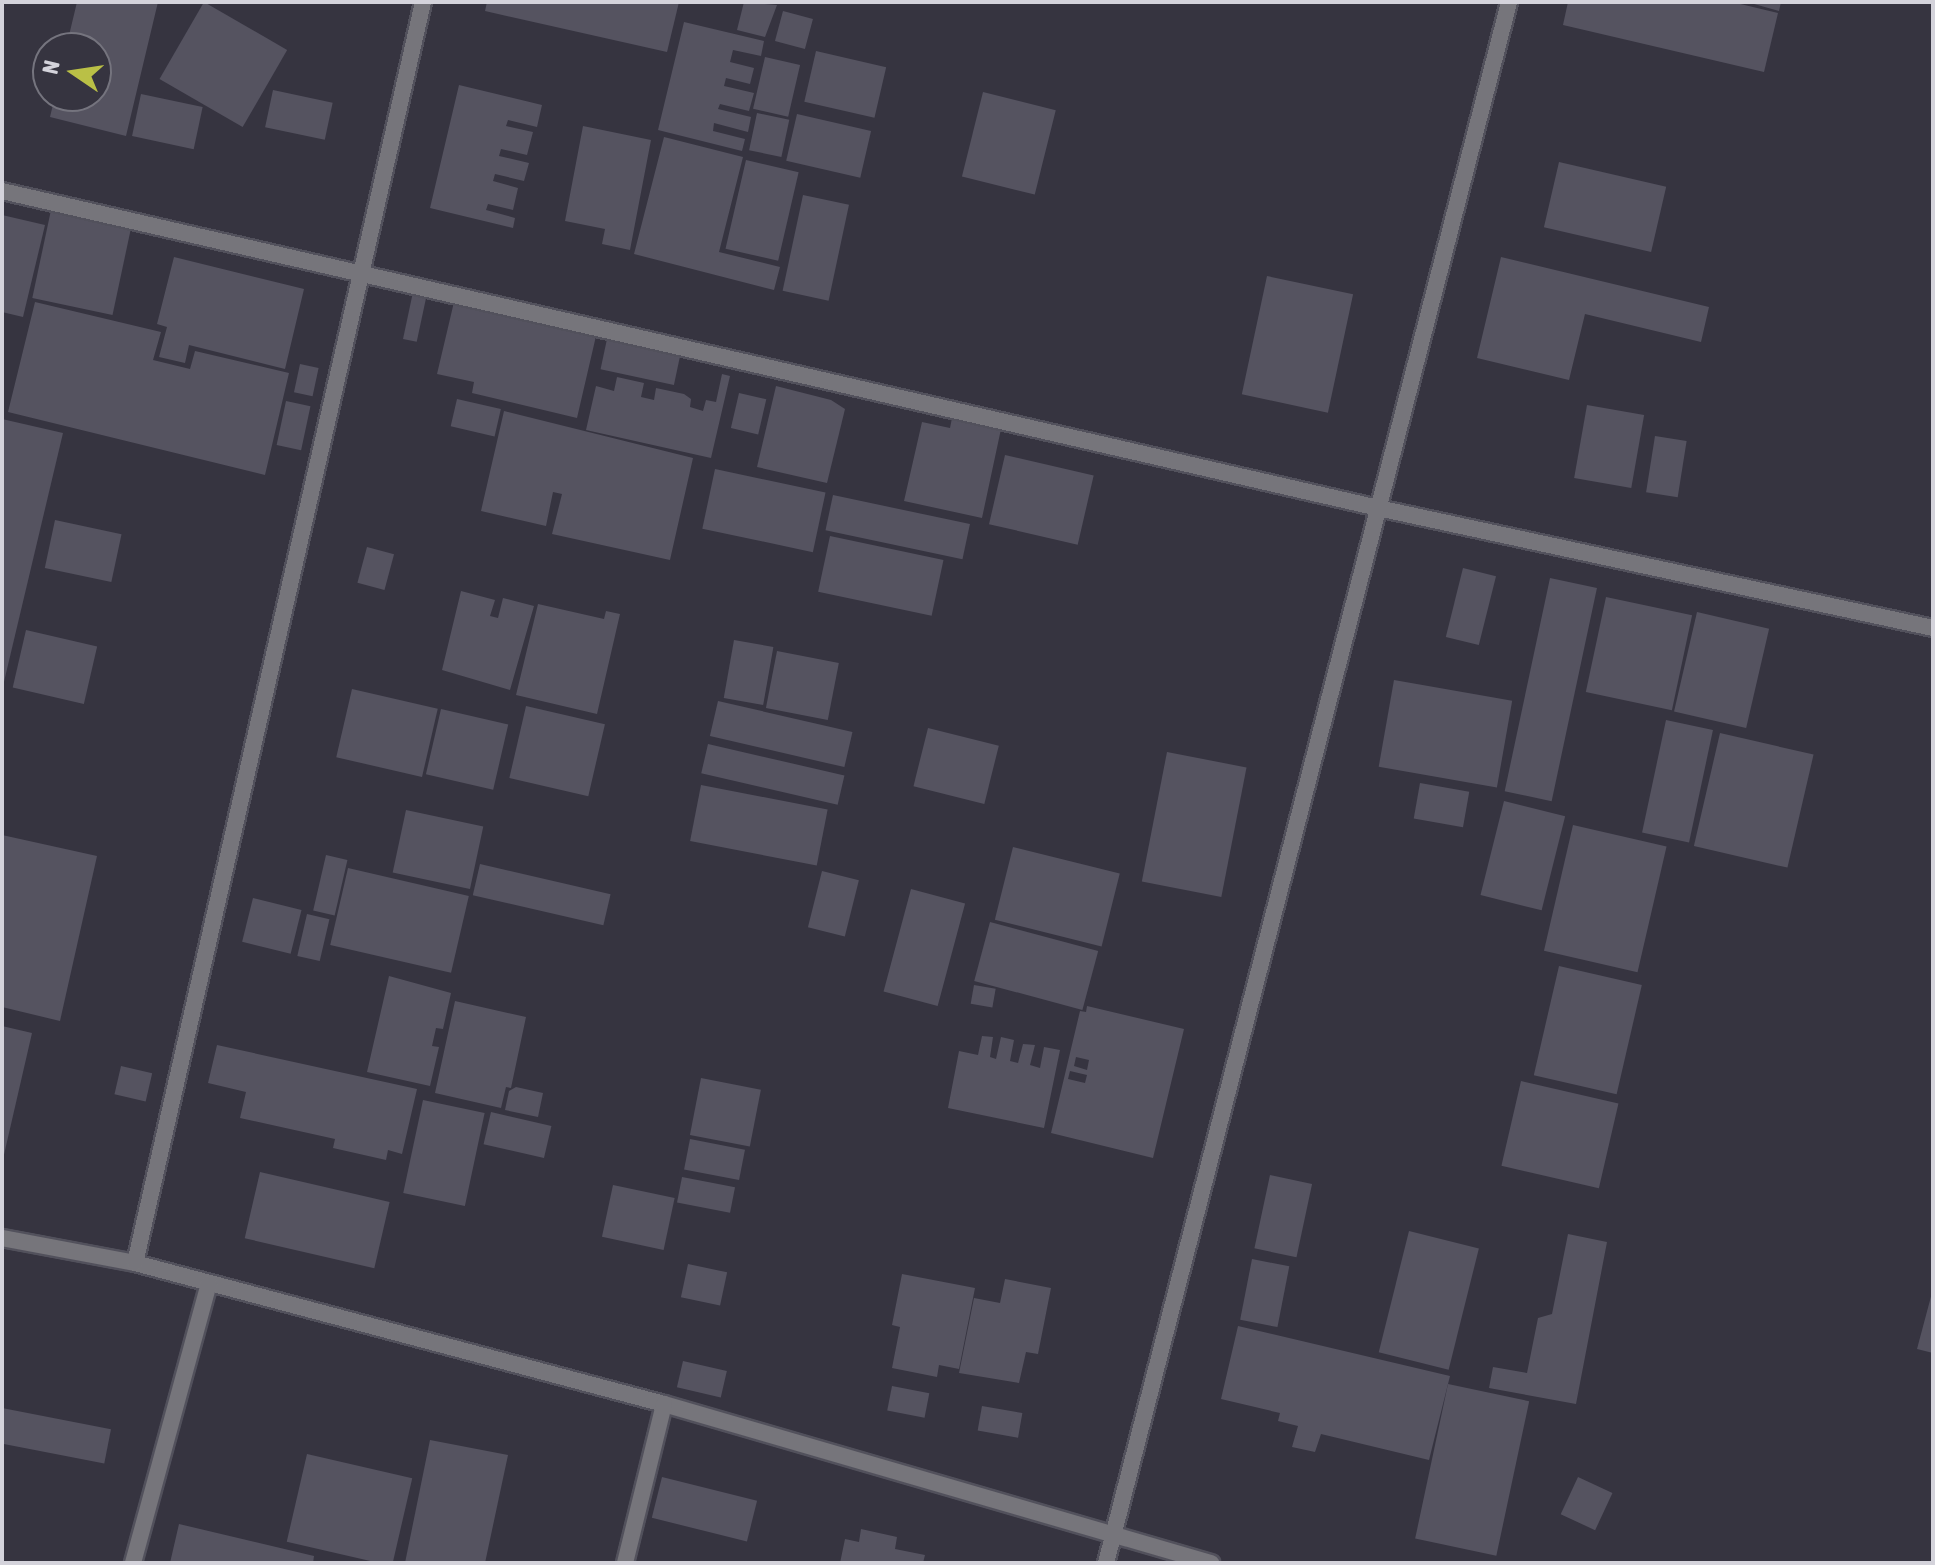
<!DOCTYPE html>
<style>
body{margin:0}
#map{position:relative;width:1935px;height:1565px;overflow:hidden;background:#363440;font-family:"Asap Condensed",sans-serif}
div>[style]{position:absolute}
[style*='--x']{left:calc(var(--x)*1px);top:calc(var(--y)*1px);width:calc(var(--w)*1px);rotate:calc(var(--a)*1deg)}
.building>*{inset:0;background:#555360;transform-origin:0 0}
.roads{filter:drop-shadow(2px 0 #52515c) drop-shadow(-2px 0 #52515c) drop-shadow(0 2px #52515c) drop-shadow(0 -2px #52515c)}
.minor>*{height:16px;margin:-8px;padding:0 8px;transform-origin:8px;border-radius:8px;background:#76757b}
span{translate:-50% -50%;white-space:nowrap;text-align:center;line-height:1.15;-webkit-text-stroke:6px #363440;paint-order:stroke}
.frame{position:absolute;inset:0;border:4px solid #d4d3db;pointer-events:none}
.north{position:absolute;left:32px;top:32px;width:80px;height:80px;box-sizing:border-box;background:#363440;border:2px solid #75747e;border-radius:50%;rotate:283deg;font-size:22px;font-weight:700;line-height:32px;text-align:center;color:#d4d3db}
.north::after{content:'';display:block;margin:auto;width:28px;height:36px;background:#bac046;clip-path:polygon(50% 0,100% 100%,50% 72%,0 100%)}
</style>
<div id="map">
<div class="building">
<div style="clip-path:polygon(77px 2px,158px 2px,126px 136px,50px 117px,55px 96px,96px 96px,96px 48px,66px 48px)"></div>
<div style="left:204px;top:2px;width:96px;height:89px;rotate:30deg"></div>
<div style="clip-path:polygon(487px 2px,679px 2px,667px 52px,485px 11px)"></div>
<div style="clip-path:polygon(744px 2px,777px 5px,765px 37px,737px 30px)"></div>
<div style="clip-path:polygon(1568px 2px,1732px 2px,1778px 13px,1764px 72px,1563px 25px)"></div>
<div style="clip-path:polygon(1747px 2px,1781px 2px,1779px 11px)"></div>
<div style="left:783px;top:11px;width:31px;height:31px;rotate:15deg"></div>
<div style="clip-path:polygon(684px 22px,764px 41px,761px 56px,733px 50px,730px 62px,754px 68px,750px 84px,726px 78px,724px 86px,754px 93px,749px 111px,720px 104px,718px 109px,751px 117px,748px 132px,714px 123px,713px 131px,745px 139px,742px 151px,658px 130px)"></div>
<div style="left:816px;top:51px;width:72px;height:52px;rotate:13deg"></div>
<div style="left:765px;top:57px;width:36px;height:53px;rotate:13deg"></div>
<div style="clip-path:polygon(459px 85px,542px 105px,537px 127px,508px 120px,506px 126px,533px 132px,527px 155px,501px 149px,499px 156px,529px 163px,524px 181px,495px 174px,493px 181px,518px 188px,513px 210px,488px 204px,486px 210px,515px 218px,513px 228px,430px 208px)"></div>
<div style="left:273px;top:90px;width:61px;height:38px;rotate:12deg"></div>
<div style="left:983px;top:92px;width:75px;height:87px;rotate:14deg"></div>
<div style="left:141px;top:94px;width:63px;height:43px;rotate:12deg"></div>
<div style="left:757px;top:113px;width:33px;height:38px;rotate:12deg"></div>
<div style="left:797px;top:114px;width:76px;height:48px;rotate:13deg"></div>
<div style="clip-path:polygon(583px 126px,651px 140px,630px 250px,602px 244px,605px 229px,565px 221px)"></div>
<div style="clip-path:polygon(664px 137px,743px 157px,719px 252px,780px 267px,774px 290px,634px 254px)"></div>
<div style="left:746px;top:160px;width:54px;height:91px;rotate:13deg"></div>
<div style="left:1559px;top:162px;width:110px;height:67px;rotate:13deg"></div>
<div style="left:803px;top:195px;width:47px;height:98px;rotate:12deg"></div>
<div style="left:51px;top:210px;width:82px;height:90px;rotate:12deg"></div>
<div style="clip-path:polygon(2px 215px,45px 225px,23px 317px,2px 312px)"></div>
<div style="clip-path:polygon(174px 257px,304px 289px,285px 369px,189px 345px,185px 363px,159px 357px,167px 327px,157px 324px)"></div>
<div style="clip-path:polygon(1501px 257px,1709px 307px,1701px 342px,1585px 314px,1569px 380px,1477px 358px)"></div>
<div style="left:1267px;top:276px;width:88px;height:121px;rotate:12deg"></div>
<div style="left:413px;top:292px;width:14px;height:48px;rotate:12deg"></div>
<div style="clip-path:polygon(35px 302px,161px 332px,153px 360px,190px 369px,195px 351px,289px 373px,265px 475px,8px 412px)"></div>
<div style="clip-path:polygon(454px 302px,596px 336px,577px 418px,472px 393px,474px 382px,437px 374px)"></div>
<div style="left:607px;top:339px;width:75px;height:31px;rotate:12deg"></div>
<div style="left:300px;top:364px;width:19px;height:29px;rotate:12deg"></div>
<div style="clip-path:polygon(722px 374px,730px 376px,711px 458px,586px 430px,596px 386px,614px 391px,617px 377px,644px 383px,641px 397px,654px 400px,656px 388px,684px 394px,691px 399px,690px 407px,703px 411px,706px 400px,716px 402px)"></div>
<div style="clip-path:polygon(776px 386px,831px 400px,845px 409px,827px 483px,757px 467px)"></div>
<div style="left:739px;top:393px;width:28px;height:36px;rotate:13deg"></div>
<div style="left:457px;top:399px;width:45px;height:28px;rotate:13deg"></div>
<div style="left:286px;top:401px;width:25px;height:45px;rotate:12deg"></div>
<div style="left:1587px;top:405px;width:58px;height:74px;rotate:10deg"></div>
<div style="clip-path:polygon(504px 411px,693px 458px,670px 560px,552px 534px,562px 494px,553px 492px,546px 526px,481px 511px)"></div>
<div style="clip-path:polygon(952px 418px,1001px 429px,982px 518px,904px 501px,922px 422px,950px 428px)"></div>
<div style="clip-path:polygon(2px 419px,63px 433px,3px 686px,2px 686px)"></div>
<div style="left:1655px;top:436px;width:32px;height:57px;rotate:9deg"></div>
<div style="left:1005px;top:455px;width:91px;height:71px;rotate:13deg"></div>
<div style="left:715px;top:469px;width:113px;height:61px;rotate:12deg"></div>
<div style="left:833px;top:495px;width:140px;height:36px;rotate:12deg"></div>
<div style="left:55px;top:520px;width:68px;height:49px;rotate:12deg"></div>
<div style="left:830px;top:536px;width:116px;height:57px;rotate:12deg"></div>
<div style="left:367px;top:547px;width:28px;height:37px;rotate:15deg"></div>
<div style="left:1463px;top:568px;width:34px;height:71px;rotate:14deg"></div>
<div style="left:1550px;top:578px;width:48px;height:218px;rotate:12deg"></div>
<div style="clip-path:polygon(461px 591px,495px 600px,490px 616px,498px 618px,503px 598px,534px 606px,510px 690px,442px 670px)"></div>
<div style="left:1606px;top:597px;width:88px;height:97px;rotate:12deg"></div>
<div style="clip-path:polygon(538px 604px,604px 619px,606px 611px,620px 614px,597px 714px,516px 695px)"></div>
<div style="left:1697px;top:612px;width:74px;height:102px;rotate:13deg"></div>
<div style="left:26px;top:630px;width:73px;height:59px;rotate:13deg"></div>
<div style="left:734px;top:640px;width:40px;height:59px;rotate:10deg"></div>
<div style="left:777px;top:651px;width:63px;height:58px;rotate:11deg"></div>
<div style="left:1394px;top:680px;width:120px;height:88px;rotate:10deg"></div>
<div style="left:352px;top:689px;width:88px;height:70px;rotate:13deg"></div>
<div style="left:718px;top:701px;width:138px;height:36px;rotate:13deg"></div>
<div style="left:526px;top:706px;width:81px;height:74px;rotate:13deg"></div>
<div style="left:441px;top:709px;width:69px;height:67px;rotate:13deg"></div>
<div style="left:1666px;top:720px;width:48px;height:115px;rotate:12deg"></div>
<div style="left:928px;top:728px;width:73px;height:60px;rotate:14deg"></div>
<div style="left:1720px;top:733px;width:96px;height:116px;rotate:13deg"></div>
<div style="left:708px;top:744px;width:140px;height:30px;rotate:13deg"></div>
<div style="left:1167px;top:752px;width:81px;height:132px;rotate:11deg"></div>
<div style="left:1420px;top:783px;width:50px;height:36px;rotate:10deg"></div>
<div style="left:701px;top:785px;width:129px;height:57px;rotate:11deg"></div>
<div style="left:1504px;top:801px;width:63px;height:97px;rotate:14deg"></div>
<div style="left:406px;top:810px;width:79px;height:64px;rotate:12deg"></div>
<div style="left:1573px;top:825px;width:96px;height:129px;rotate:13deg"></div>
<div style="clip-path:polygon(2px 835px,97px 856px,60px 1021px,2px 1007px)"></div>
<div style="left:1013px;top:847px;width:110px;height:75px;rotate:14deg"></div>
<div style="left:326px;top:855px;width:22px;height:57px;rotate:13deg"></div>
<div style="left:480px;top:864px;width:134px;height:32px;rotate:13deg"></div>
<div style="left:348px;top:868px;width:124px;height:79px;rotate:13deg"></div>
<div style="left:822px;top:871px;width:38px;height:58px;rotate:14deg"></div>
<div style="left:911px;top:889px;width:56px;height:106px;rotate:15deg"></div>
<div style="left:253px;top:898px;width:50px;height:45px;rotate:14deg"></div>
<div style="left:307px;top:914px;width:23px;height:43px;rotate:13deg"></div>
<div style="left:990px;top:922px;width:112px;height:61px;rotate:15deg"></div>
<div style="left:1559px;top:966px;width:85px;height:112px;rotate:13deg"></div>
<div style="clip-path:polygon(389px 976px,451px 993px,443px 1029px,436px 1028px,432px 1046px,439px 1047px,430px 1086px,367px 1072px)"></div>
<div style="left:974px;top:985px;width:22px;height:19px;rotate:10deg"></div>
<div style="clip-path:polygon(455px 1001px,526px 1017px,511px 1088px,506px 1087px,501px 1108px,435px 1093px)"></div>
<div style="clip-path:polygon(evenodd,1087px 1006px,1184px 1029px,1153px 1158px,1051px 1133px,1080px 1011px,1086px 1012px,1087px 1006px,1076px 1057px,1089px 1060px,1087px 1070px,1074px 1066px,1076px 1057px,1087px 1006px,1070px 1071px,1087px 1075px,1085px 1083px,1068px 1079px,1070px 1071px)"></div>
<div style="clip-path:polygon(2px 1026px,32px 1033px,3px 1159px,2px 1159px)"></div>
<div style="clip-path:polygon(982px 1036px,993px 1037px,990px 1057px,996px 1059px,1001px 1037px,1014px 1040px,1010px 1061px,1018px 1063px,1023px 1044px,1035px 1045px,1030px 1065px,1040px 1068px,1044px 1047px,1060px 1050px,1044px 1128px,948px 1108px,959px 1051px,978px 1055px)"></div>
<div style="clip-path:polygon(217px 1045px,417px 1089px,402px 1154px,388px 1150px,386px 1160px,333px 1148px,335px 1139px,240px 1118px,246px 1092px,208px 1083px)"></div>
<div style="left:121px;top:1066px;width:32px;height:29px;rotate:13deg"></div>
<div style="left:701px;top:1078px;width:61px;height:58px;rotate:11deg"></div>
<div style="left:1521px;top:1081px;width:100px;height:87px;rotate:13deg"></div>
<div style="clip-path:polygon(516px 1087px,543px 1093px,538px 1117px,505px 1110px,509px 1091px)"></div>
<div style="left:423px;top:1100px;width:63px;height:95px;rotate:12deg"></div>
<div style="left:491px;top:1112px;width:62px;height:33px;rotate:13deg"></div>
<div style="left:690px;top:1139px;width:56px;height:31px;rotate:11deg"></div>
<div style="left:260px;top:1172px;width:133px;height:68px;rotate:13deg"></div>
<div style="left:1270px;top:1175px;width:43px;height:75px;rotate:12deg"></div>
<div style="left:682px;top:1177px;width:54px;height:26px;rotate:11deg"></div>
<div style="left:613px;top:1185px;width:63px;height:53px;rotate:12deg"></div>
<div style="left:1409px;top:1231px;width:72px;height:125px;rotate:14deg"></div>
<div style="clip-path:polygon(1568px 1234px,1607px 1242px,1576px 1404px,1489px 1388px,1493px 1367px,1527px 1373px,1538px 1318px,1552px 1314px)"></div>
<div style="left:1252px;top:1259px;width:38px;height:62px;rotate:11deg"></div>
<div style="left:688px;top:1264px;width:40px;height:34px;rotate:12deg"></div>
<div style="clip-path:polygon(902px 1274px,975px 1288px,959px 1369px,939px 1365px,937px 1377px,892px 1368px,900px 1327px,892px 1325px)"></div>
<div style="clip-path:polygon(1005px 1279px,1051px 1288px,1038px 1354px,1026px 1352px,1019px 1383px,959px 1373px,974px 1298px,1000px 1303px)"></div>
<div style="clip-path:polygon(1933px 1289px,1933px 1353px,1917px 1349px)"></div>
<div style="clip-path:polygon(1238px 1326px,1450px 1376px,1429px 1460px,1321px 1434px,1315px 1452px,1292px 1447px,1298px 1426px,1278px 1421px,1280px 1413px,1221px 1399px)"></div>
<div style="left:683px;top:1361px;width:45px;height:27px;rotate:13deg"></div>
<div style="left:1448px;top:1384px;width:83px;height:158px;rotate:12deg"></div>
<div style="left:892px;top:1386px;width:38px;height:25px;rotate:11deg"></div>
<div style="left:982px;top:1406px;width:41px;height:25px;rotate:10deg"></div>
<div style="left:2px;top:1408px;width:111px;height:35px;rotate:11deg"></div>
<div style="clip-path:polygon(430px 1440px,508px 1455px,485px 1563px,405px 1563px)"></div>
<div style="left:307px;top:1454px;width:108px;height:90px;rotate:13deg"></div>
<div style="left:662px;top:1477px;width:98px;height:42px;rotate:14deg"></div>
<div style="left:1578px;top:1477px;width:38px;height:41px;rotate:25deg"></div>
<div style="clip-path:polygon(179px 1524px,314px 1556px,313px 1563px,170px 1563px)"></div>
<div style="clip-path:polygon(861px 1529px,897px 1537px,895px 1549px,925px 1555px,923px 1563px,840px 1563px,845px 1539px,859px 1542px)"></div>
</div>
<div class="roads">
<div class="minor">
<div style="--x:2;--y:191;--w:1412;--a:12.97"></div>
<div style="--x:1378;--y:508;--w:568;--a:12.2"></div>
<div style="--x:2;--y:1238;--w:135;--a:10.6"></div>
<div style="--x:135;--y:1263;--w:547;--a:14.92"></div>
<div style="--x:664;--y:1404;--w:570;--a:16.21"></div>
<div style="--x:135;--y:1263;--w:1293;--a:-77.13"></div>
<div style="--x:133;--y:1563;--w:290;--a:-74.8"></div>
<div style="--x:625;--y:1563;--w:164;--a:-76.2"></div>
<div style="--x:1106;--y:1563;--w:1612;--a:-75.52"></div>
</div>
</div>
<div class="frame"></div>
<div class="north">N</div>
</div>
